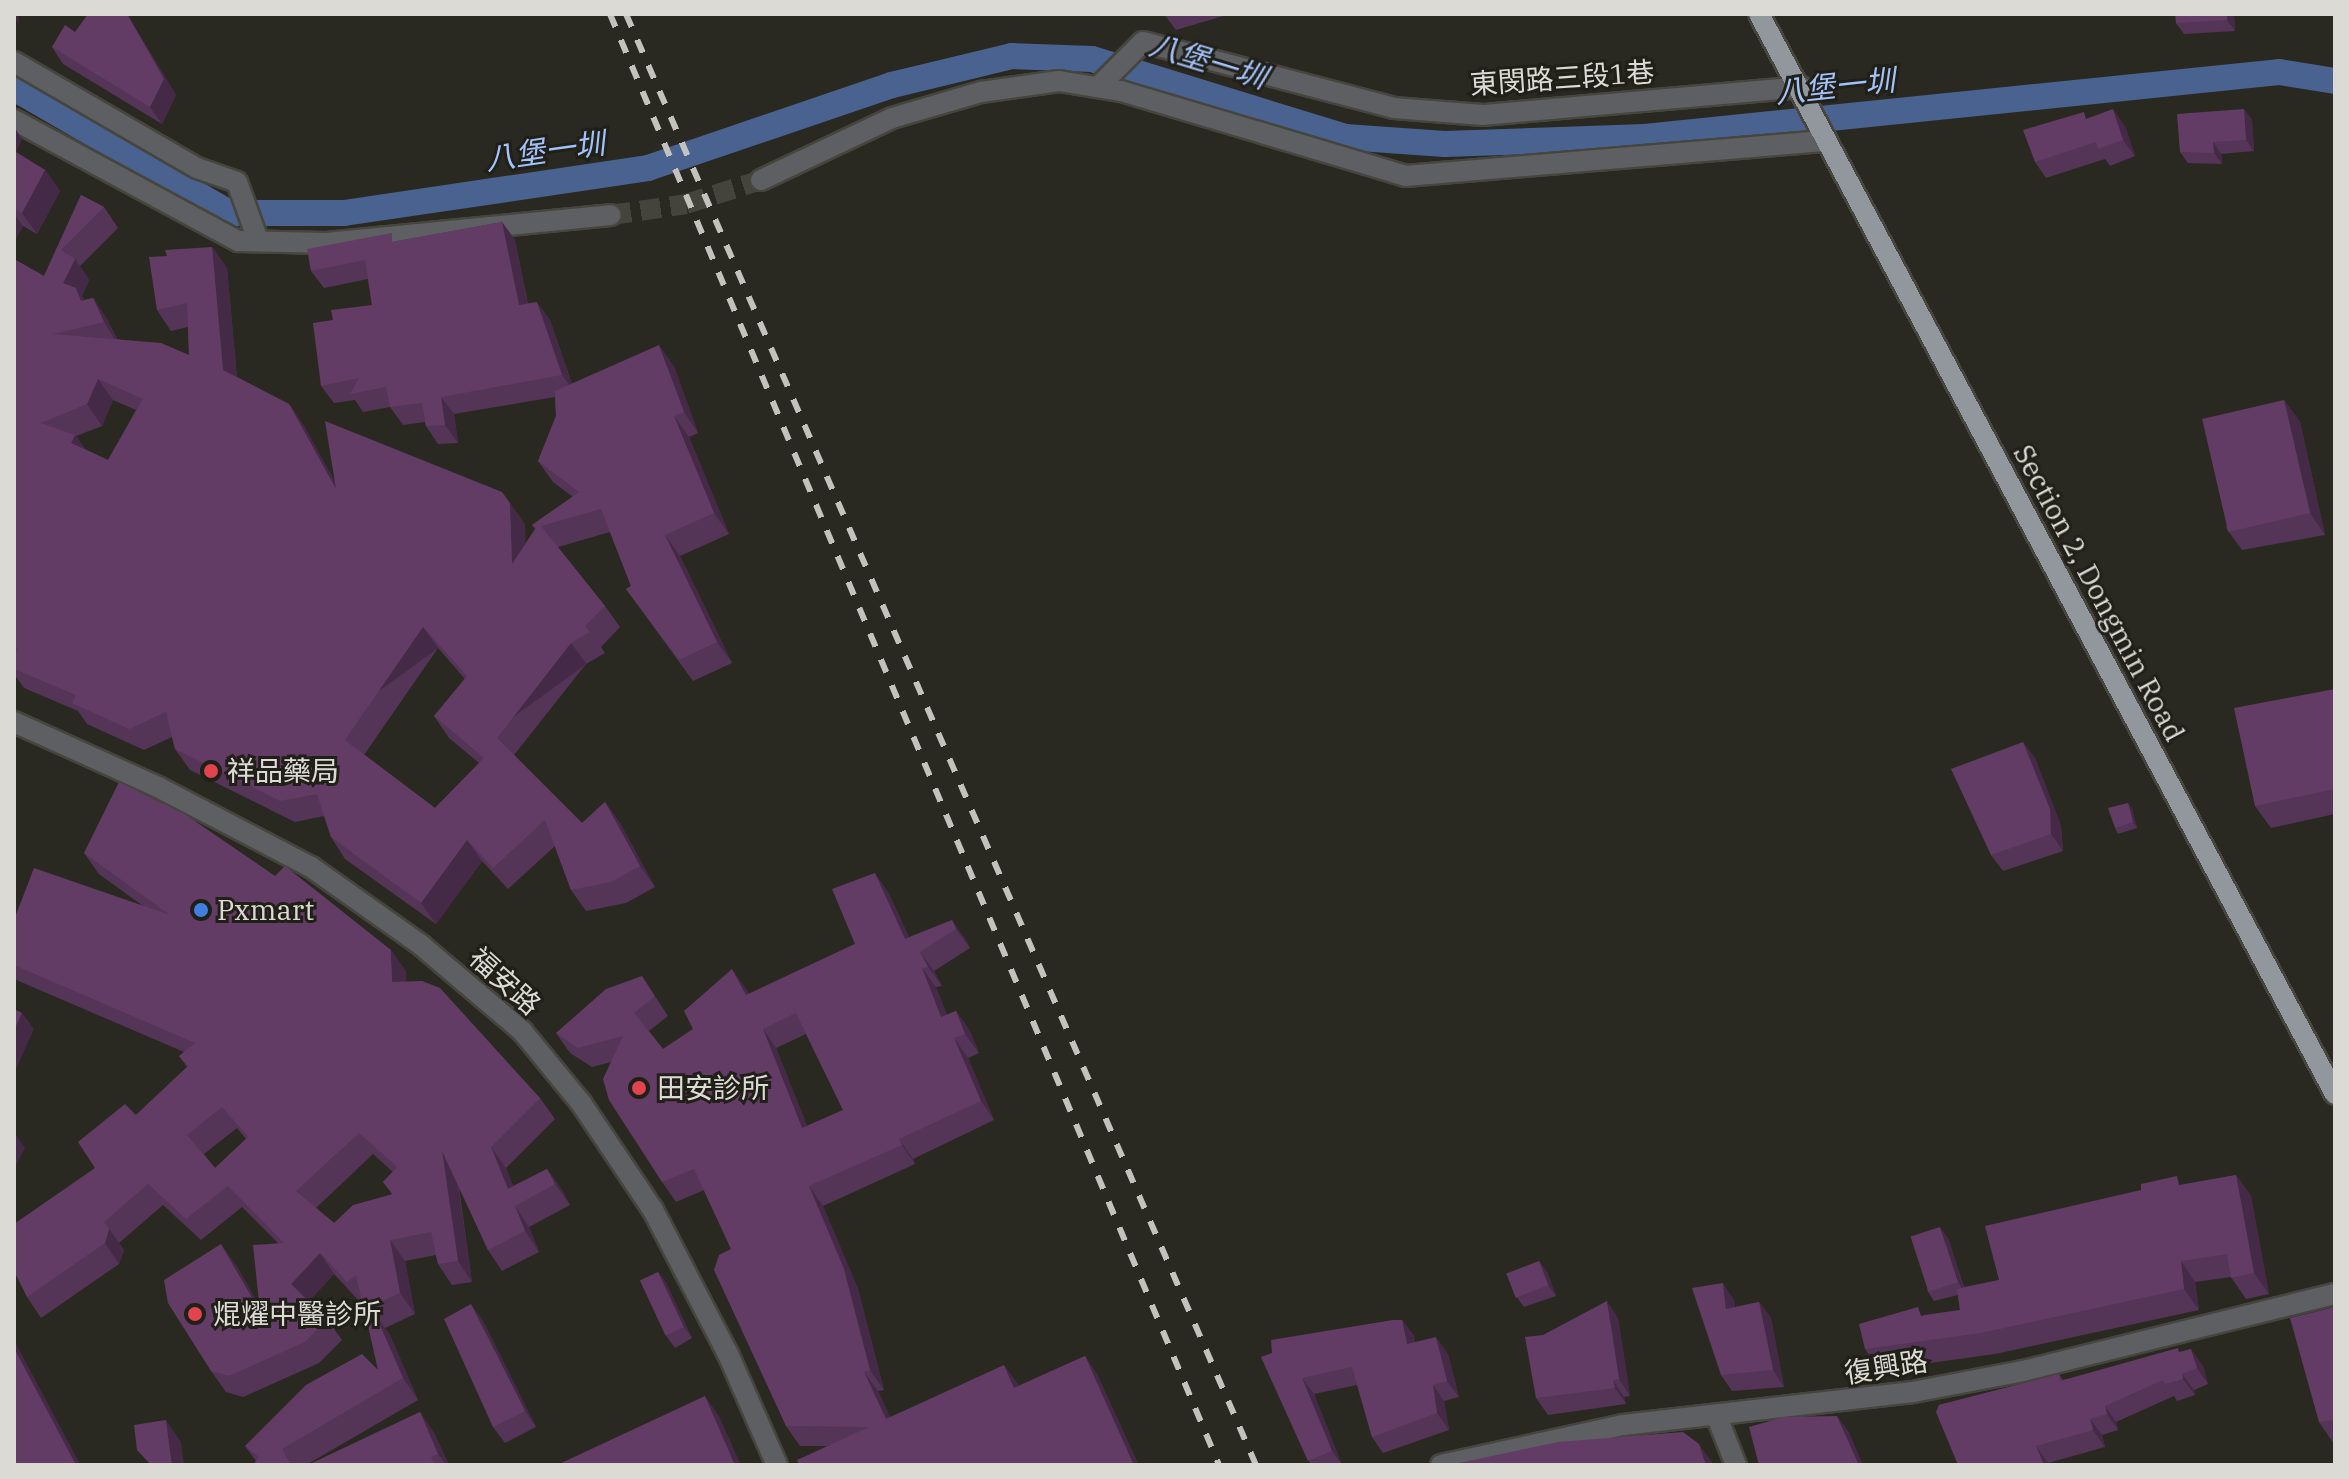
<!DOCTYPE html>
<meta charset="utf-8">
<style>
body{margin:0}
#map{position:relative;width:2349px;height:1479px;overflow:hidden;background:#2a2921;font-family:"IBM Plex Serif","Noto Sans TC",serif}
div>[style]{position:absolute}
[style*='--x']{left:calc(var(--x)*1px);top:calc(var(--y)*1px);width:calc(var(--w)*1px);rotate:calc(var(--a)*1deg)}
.canal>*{height:26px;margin:-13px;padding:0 13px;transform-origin:13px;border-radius:13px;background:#496290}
.minor-tunnel>*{height:20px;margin-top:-10px;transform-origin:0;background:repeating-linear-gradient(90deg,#45443c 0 20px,transparent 0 30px)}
.roads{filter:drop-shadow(2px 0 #46453e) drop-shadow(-2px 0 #46453e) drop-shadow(0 2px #46453e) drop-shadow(0 -2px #46453e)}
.minor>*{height:20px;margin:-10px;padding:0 10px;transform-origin:10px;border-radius:10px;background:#5e5f63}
.major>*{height:20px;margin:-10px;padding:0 10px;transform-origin:10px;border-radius:10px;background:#92969d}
.rail>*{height:6px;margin-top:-3px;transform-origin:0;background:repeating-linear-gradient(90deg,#c3c2bd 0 14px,transparent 0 28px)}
.wall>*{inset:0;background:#543457}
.shaded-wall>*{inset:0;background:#452a47;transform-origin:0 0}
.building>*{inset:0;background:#623c65;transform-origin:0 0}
.dots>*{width:22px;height:22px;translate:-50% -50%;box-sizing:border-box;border:4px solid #201f18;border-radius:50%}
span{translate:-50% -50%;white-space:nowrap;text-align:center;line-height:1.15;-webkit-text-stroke:6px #201f18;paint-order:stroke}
.street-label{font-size:28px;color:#dbdad5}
.poi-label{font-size:28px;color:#dbdad5}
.left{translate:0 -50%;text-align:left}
.water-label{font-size:30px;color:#a2c2fb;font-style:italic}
.frame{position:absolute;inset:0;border:16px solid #dbdad5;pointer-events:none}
</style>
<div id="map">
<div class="canal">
<div style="--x:14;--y:88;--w:250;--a:30.1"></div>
<div style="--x:230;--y:213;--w:114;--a:0"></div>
<div style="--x:344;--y:213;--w:307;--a:-8.4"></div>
<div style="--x:648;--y:168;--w:258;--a:-18.8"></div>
<div style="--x:892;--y:85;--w:123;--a:-13.6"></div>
<div style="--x:1012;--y:56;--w:80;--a:2.1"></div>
<div style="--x:1092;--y:59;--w:265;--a:17.1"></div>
<div style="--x:1345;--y:137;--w:100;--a:4"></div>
<div style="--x:1445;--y:144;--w:200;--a:-2"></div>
<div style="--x:1645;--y:137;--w:637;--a:-5.85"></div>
<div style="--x:2279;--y:72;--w:57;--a:9.1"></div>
</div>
<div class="minor-tunnel">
<div style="--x:611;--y:215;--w:76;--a:-8.3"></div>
<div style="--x:686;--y:204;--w:79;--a:-17.7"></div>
</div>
<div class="roads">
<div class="minor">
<div style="--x:14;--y:62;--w:211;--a:30.1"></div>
<div style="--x:197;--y:168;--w:42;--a:19.3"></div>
<div style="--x:237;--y:182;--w:62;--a:70.1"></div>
<div style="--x:1099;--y:86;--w:62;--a:-45"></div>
<div style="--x:1143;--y:42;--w:260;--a:14.7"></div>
<div style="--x:1394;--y:108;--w:89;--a:4.5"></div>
<div style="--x:1483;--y:115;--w:320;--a:-5"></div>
<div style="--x:14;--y:120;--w:255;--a:28.4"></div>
<div style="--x:238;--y:241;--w:88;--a:1.3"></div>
<div style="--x:326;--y:243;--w:286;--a:-5.6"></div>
<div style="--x:761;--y:180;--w:145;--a:-25.3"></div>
<div style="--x:892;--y:118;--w:93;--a:-16.3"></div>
<div style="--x:981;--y:92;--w:79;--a:-8"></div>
<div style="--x:1059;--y:81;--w:63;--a:9.2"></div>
<div style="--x:1121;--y:91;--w:297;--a:16.6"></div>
<div style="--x:1406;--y:176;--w:418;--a:-4.8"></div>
<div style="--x:14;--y:722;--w:158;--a:24.3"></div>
<div style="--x:158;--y:787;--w:173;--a:27.6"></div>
<div style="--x:311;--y:867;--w:135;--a:35.3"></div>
<div style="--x:421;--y:945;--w:133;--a:40.4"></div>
<div style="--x:522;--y:1031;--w:93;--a:50.7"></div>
<div style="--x:581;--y:1103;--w:129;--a:56.1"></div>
<div style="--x:653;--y:1210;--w:162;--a:62.5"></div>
<div style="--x:728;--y:1354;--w:121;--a:66.2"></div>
<div style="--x:1717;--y:1417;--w:52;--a:68.4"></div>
<div style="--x:1441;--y:1465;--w:186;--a:-12.4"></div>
<div style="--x:1623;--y:1425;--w:292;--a:-6.5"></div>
<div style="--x:1913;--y:1392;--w:112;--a:-10.8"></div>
<div style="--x:2023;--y:1371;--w:321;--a:-13.9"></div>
</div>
<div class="major">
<div style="--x:1759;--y:14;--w:1224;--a:61.93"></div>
</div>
</div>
<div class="rail">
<div style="--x:610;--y:14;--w:1574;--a:67.23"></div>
<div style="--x:626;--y:14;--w:1582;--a:66.53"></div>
</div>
<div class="wall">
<div style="clip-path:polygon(127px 14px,176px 95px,162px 124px,63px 64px,52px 47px,75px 32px)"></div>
<div style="clip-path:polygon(1164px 14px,1230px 14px,1176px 30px)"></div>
<div style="clip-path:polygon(2234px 14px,2235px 31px,2184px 34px,2176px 23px)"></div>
<div style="clip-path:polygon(2244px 109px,2252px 120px,2254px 151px,2221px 154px,2222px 164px,2188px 163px,2180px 152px)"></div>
<div style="clip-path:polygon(2088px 118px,2125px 126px,2135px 156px,2110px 166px,2105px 159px,2046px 178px,2035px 162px)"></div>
<div style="clip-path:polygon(14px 127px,22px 139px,16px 152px,45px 170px,60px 191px,37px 234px,23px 226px,14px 242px)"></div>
<div style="clip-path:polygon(evenodd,81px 195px,104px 207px,118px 228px,80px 266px,89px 280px,82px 296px,84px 300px,93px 298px,107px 319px,117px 339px,189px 355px,188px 327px,171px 331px,157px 310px,167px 256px,212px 247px,227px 268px,237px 377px,289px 404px,304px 426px,334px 481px,525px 524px,525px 544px,535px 529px,532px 525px,573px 497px,553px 482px,538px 461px,556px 416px,555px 397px,454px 414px,458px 443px,438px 444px,426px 426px,425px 422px,403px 425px,390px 407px,363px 412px,355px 400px,334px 403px,321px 386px,333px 320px,372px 305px,368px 279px,324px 288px,311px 271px,397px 241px,502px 222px,515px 240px,528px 304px,550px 320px,572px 384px,674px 366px,698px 433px,689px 437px,729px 534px,680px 556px,732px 663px,693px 681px,626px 589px,631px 586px,610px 532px,558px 547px,605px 606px,620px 627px,601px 647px,605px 653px,586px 664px,514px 755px,582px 823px,605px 802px,620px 823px,655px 887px,626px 903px,586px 911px,571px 890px,555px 846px,508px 889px,482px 861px,436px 924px,345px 859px,331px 837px,324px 816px,295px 822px,190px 770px,175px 749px,172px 737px,144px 750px,87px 724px,78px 711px,24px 688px,14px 674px,14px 259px,44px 276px,81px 195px,113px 400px,136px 410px,108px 460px,85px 449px,76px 436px,102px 426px,113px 400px,81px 195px,438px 648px,465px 679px,434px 716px,449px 738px,479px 763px,435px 808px,364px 755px,438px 648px)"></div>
<div style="clip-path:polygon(2284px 400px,2300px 422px,2325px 535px,2242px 550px,2226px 528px)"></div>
<div style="clip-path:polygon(2335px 689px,2335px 814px,2271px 828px,2255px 806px)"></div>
<div style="clip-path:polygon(2023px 742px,2035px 758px,2061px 826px,2063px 851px,2003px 871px,1991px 855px)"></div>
<div style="clip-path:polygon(2128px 803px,2132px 809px,2137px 828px,2118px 834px,2115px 828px)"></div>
<div style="clip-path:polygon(evenodd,84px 853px,406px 971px,406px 982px,540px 1098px,555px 1119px,506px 1168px,513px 1186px,547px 1169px,562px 1190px,570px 1205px,529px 1227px,539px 1252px,502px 1271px,488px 1250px,459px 1187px,472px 1282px,452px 1285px,438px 1264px,436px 1255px,405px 1261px,415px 1314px,385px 1328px,390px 1335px,418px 1400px,306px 1465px,253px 1465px,256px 1461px,245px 1446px,378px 1370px,369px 1316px,364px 1310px,362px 1302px,361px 1303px,334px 1274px,309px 1301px,327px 1319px,342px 1340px,319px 1363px,243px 1397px,226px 1392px,211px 1371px,236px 1265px,259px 1306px,278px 1243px,242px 1207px,201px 1240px,163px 1205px,119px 1243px,124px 1250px,119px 1264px,41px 1318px,27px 1297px,95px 1168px,136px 1115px,187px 1067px,179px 1056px,184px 1052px,14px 979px,14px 920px,143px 906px,99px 874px,84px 853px,237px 1128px,246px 1139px,215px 1168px,204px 1154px,237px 1128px,84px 853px,373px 1154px,393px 1172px,383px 1182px,392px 1194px,334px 1223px,316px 1208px,373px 1154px)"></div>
<div style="clip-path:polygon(evenodd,888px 892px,909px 937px,952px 920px,970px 948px,934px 971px,942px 986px,936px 987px,947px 1015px,956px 1011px,970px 1031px,979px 1053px,968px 1058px,994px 1120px,913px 1159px,915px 1164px,823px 1206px,858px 1289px,884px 1390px,878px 1391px,890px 1417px,1018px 1386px,1085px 1356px,1098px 1376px,827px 1446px,800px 1446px,786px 1426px,731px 1249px,704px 1190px,676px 1202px,662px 1182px,611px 1062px,592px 1067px,570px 1053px,556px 1033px,655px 996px,668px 1016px,649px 1031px,663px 1049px,693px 1029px,746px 989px,749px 994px,855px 944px,888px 892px,806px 1034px,843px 1110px,807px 1126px,776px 1048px,806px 1034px)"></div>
<div style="clip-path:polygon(2236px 1175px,2251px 1196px,2269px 1294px,2246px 1299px,2231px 1277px,2195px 1282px,2199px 1310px,1995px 1354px,1880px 1370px,1865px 1349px,1924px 1315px,1960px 1310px,1958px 1295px,1934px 1301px,1927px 1290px,1948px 1238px,1964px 1287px,1999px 1280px,2183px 1185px)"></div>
<div style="clip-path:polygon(1539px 1261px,1547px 1272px,1556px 1296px,1524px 1307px,1516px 1296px)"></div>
<div style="clip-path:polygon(658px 1272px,666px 1283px,692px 1338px,675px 1348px,667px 1337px)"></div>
<div style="clip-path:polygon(1734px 1300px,1735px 1307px,1759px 1302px,1771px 1318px,1784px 1387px,1732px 1391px,1721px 1375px)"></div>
<div style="clip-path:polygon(2335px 1307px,2335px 1444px,2334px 1444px,2319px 1422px)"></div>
<div style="clip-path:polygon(1618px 1318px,1630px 1396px,1624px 1397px,1626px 1404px,1548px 1415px,1536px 1398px,1543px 1335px)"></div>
<div style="clip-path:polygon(1402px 1320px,1414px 1336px,1415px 1342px,1448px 1354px,1459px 1397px,1444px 1401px,1449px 1430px,1383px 1453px,1372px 1437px,1357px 1385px,1314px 1394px,1342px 1465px,1311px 1465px,1261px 1357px)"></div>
<div style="clip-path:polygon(483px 1321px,536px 1427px,505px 1443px,493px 1427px)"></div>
<div style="clip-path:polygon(2181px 1352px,2203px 1366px,2208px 1384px,2194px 1390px,2195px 1395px,2177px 1401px,2174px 1396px,2116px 1422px,2118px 1430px,2102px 1435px,2105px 1447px,2048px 1463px,1939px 1405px,2059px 1374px,2063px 1380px)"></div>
<div style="clip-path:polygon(420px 1412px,434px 1433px,449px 1465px,308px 1465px)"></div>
</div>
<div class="shaded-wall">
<div style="clip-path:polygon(14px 14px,18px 14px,19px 24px,14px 17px)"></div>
<div style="clip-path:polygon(127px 14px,176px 95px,162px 124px,150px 107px)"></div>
<div style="clip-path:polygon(2227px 14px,2234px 14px,2235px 31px,2227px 20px)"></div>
<div style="clip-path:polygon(2113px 109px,2125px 126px,2135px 156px,2123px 140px)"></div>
<div style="clip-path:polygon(2244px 109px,2252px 120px,2254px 151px,2246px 140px)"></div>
<div style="clip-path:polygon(14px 127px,22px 139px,14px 156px)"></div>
<div style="clip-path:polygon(2213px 142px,2221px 154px,2222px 164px,2214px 153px)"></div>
<div style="clip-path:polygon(45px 170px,60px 191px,37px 234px,22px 213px)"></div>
<div style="clip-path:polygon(14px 214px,23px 226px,14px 242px)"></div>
<div style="clip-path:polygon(502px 222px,515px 240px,531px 323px,519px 305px)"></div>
<div style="clip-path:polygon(212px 247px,227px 268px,238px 391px,223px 370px)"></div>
<div style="clip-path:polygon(75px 259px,89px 280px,82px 296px,91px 310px,63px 283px)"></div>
<div style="clip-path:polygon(93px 298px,107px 319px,118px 344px,104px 322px)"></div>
<div style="clip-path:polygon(537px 302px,550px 320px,575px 393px,562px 375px)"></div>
<div style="clip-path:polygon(659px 345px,674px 366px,698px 433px,684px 412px)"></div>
<div style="clip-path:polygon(98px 379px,113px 400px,102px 426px,87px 404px)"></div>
<div style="clip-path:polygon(441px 397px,454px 414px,458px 443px,445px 425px)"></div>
<div style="clip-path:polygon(2284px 400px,2300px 422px,2325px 535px,2310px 513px)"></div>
<div style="clip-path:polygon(289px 404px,304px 426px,351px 510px,336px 489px)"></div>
<div style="clip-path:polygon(674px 416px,689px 437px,729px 534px,714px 513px)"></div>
<div style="clip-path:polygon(75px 435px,89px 456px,71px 443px)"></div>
<div style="clip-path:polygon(510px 503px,525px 524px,527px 585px,512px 564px)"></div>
<div style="clip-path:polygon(665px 535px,680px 556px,732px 663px,717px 642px)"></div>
<div style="left:423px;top:627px;width:26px;height:137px;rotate:54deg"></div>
<div style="left:571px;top:643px;width:26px;height:120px;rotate:54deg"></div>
<div style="clip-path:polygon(2023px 742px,2035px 758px,2061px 826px,2063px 851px,2051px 834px)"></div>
<div style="clip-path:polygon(605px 802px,620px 823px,655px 887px,640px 866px)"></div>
<div style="clip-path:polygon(2128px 803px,2132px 809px,2137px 828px,2133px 822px)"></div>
<div style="clip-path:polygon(467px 840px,482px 861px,436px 924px,421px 903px)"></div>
<div style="clip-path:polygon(875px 873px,888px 892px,919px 958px,905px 939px)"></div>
<div style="clip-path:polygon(952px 920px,966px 940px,970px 948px,956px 929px)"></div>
<div style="clip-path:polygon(391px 950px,406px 971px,407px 1003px,392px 982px)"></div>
<div style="clip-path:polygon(920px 952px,934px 971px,942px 986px,928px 967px)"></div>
<div style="clip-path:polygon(922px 968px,936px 987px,955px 1037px,941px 1017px)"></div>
<div style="clip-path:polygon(732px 969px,746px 989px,759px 1015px,746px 995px)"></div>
<div style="clip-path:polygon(956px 1011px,970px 1031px,979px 1053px,965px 1034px)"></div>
<div style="clip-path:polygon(22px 1013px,34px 1029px,14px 1073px,14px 1031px)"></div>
<div style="clip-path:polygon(763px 1029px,776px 1048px,816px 1148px,802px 1128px)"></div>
<div style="clip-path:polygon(954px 1038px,968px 1058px,994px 1120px,981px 1101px)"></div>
<div style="clip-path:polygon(14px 1132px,25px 1148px,14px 1169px)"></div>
<div style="clip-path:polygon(899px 1139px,913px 1159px,915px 1164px,902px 1145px)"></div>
<div style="clip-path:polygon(491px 1147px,506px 1168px,520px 1203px,508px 1189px)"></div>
<div style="clip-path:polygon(442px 1151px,456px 1172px,472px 1282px,458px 1261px)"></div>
<div style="clip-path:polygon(547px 1169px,562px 1190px,570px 1205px,555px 1184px)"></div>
<div style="clip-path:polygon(2236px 1175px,2251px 1196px,2269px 1294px,2254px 1273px)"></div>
<div style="clip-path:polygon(809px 1186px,823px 1206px,858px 1289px,884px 1390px,870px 1370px)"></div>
<div style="clip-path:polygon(515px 1206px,529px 1227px,539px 1252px,525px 1231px)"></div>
<div style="clip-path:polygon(1940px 1227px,1948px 1238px,1965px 1293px,1958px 1282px)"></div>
<div style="clip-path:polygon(109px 1229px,124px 1250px,119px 1264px,105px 1243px)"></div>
<div style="clip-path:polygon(390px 1240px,405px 1261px,415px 1314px,400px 1293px)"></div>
<div style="clip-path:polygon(221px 1244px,236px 1265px,275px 1333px,260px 1312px)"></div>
<div style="clip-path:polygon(320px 1253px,334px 1274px,306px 1305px,291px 1284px)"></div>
<div style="clip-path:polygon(1539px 1261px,1547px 1272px,1556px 1296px,1548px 1285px)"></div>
<div style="clip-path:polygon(2181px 1261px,2195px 1282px,2199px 1310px,2184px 1289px)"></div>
<div style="clip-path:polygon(658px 1272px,666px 1283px,692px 1338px,684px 1327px)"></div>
<div style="clip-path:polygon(1723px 1283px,1734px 1300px,1738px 1325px,1726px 1309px)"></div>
<div style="clip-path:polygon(1607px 1301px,1618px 1318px,1630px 1396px,1619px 1379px)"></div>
<div style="clip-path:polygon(1759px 1302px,1771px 1318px,1784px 1387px,1773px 1370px)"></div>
<div style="clip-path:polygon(471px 1304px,483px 1321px,536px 1427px,525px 1411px)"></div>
<div style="clip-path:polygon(375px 1314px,390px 1335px,418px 1400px,403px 1378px)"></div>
<div style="clip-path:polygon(1402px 1320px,1414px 1336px,1419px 1360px,1407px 1344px)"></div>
<div style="clip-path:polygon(1436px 1337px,1448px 1354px,1459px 1397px,1447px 1381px)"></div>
<div style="left:14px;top:1340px;width:141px;height:8px;rotate:62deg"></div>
<div style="clip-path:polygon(2191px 1349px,2203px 1366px,2208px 1384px,2197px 1368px)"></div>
<div style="clip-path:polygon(1085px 1356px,1098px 1376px,1139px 1465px,1134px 1465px)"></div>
<div style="clip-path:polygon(1004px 1365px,1018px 1384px,1028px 1407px,1014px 1388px)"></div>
<div style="clip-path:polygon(864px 1372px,878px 1391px,900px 1438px,886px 1419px)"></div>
<div style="clip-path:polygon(2182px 1374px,2194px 1390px,2195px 1395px,2183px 1379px)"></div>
<div style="clip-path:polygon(1302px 1378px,1314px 1394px,1342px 1465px,1332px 1451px)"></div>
<div style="clip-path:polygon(1613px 1380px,1624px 1397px,1626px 1404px,1615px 1388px)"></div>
<div style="clip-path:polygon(1433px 1385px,1444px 1401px,1449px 1430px,1437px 1413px)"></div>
<div style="clip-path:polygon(705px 1396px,719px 1416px,741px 1465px,735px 1465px)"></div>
<div style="clip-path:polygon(2105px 1406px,2116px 1422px,2118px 1430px,2107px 1414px)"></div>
<div style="clip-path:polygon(420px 1412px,434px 1433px,449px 1465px,446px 1465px,438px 1454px)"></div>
<div style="clip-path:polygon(1837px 1416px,1849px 1432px,1863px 1465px,1859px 1465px)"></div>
<div style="clip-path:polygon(2090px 1419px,2102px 1435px,2105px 1447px,2093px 1430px)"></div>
<div style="clip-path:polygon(166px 1420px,181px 1442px,184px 1465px,172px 1465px)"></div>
<div style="clip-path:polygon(1699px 1444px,1714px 1465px,1706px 1465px)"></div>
<div style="clip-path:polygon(2036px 1446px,2048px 1463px,2049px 1465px,2044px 1465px)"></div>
</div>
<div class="building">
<div style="clip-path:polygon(88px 14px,127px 14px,164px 79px,150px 107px,52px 47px,65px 25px,75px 32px)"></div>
<div style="clip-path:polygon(2175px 14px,2227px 14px,2227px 20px,2176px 23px)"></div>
<div style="clip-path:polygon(2113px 109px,2123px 140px,2098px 149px,2096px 142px,2035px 162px,2023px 130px,2084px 112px,2086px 119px)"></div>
<div style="clip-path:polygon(2244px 109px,2246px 140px,2213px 142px,2214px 153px,2180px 152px,2177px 114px)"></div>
<div style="clip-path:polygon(14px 151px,45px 170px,22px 213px,14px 208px)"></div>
<div style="clip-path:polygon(evenodd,81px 195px,104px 207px,61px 250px,75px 259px,63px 283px,76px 288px,81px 301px,93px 298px,104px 322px,53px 334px,161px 343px,189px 355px,187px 303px,157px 310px,149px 257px,167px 256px,165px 250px,212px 247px,223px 370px,289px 404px,336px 489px,325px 421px,502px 492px,510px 503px,512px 564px,536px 528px,532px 525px,579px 492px,538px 461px,556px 416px,555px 391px,659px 345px,684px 412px,674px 416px,714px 513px,665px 535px,717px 642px,679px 660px,626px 589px,631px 586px,601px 509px,541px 526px,605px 606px,585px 626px,590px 632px,571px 643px,497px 738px,582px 823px,605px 802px,640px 866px,611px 882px,571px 890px,545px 820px,493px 868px,467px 840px,421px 903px,331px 837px,317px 794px,280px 801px,175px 749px,166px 712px,129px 729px,72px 703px,76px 695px,14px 669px,14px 656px,17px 648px,14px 648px,14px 259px,44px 276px,81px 195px,98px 379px,143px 399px,108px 460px,71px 443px,75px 435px,41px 423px,87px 404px,98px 379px,81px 195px,423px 627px,467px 676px,434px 716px,484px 758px,435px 808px,345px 740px,423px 627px)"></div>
<div style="clip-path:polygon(502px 222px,519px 305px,537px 302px,562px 375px,441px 397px,445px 425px,426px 426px,422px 403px,390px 407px,386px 387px,350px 394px,359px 378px,321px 386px,313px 323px,333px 320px,331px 310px,372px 305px,365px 260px,311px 271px,307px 249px,392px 233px,392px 242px)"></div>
<div style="left:2284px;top:400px;width:116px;height:84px;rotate:77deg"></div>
<div style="clip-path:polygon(2335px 689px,2335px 789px,2255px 806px,2234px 708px)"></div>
<div style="clip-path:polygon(2023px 742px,2050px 809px,2051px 834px,1991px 855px,1951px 769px)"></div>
<div style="clip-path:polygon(evenodd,119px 782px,186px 815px,275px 876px,285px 866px,391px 950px,392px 982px,422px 981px,440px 988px,540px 1098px,491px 1147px,508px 1189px,547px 1169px,555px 1184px,515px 1206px,525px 1231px,488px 1250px,442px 1151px,458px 1261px,438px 1264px,431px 1232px,390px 1240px,400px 1293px,364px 1310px,356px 1275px,347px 1282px,320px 1253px,291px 1284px,327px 1319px,305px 1342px,229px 1376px,211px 1371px,168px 1303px,164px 1280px,221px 1244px,260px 1312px,253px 1245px,284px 1243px,228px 1186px,186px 1219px,148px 1184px,104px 1222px,109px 1229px,105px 1243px,27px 1297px,14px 1271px,14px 1224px,95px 1168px,78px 1142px,125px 1104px,136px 1115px,188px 1066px,179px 1056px,195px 1043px,14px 965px,14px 920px,34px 868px,170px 915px,84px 853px,119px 782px,222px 1107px,248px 1137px,215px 1168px,187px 1135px,222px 1107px,119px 782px,359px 1133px,397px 1167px,383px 1182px,393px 1194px,353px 1205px,334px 1223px,296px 1191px,359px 1133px)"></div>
<div style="clip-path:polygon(2128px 803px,2133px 822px,2115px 828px,2108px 808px)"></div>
<div style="clip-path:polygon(evenodd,875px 873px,905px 939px,952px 920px,956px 929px,920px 952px,928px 967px,922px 968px,941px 1017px,956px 1011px,965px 1034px,954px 1038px,981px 1101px,899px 1139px,902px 1145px,809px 1186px,844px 1269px,870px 1370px,864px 1372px,886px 1419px,1004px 1365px,1014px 1388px,1085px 1356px,1134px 1465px,799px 1465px,797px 1460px,869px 1427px,786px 1426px,714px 1270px,719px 1255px,731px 1249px,694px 1169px,662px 1182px,609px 1100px,603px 1079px,623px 1036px,578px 1048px,556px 1033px,606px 989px,642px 976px,655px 996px,634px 1013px,663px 1049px,693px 1029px,684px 1011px,732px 969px,746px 995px,855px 944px,832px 889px,875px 873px,796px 1013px,843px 1110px,802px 1128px,763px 1029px,796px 1013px)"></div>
<div style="clip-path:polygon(14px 1009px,22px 1013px,14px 1031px)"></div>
<div style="clip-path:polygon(2236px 1175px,2254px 1273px,2231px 1278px,2227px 1254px,2181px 1261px,2184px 1289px,1981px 1333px,1865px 1349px,1859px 1324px,1918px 1307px,1921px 1316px,1960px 1310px,1957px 1289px,1999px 1280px,1985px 1226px,2141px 1190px,2141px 1184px,2177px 1176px,2179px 1185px)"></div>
<div style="left:1940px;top:1227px;width:58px;height:31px;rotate:72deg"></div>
<div style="left:1539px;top:1261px;width:26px;height:35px;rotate:69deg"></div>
<div style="left:658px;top:1272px;width:61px;height:20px;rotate:65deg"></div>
<div style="clip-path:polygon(1723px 1283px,1726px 1309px,1759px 1302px,1773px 1370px,1721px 1375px,1692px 1288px)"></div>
<div style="clip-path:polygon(1607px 1301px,1619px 1379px,1613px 1380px,1615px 1388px,1536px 1398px,1525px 1337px,1543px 1335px)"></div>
<div style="clip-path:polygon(471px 1304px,525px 1411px,493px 1427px,444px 1319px)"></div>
<div style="clip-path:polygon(2335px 1307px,2335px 1420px,2319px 1422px,2290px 1318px)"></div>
<div style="clip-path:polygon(375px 1314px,403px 1378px,282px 1449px,291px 1465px,253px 1465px,259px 1457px,245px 1446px,306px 1385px,362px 1354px,378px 1370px,366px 1317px)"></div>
<div style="clip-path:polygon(1393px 1320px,1402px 1320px,1407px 1344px,1436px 1337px,1447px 1381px,1433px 1385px,1437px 1413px,1372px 1437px,1352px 1367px,1302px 1378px,1332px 1451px,1308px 1461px,1261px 1357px,1272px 1353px,1271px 1340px)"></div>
<div style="clip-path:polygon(14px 1348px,76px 1465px,14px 1465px)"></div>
<div style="clip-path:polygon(2178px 1348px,2179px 1352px,2191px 1349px,2197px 1368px,2182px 1374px,2183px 1379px,2165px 1384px,2163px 1380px,2105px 1406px,2107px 1414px,2090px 1419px,2093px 1430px,2036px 1446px,2044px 1465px,1958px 1465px,1936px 1412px,1939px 1405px,2059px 1374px,2060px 1381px)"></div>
<div style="clip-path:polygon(705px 1396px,735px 1465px,557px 1465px)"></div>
<div style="clip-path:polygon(420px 1412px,438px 1454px,431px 1457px,435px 1465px,308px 1465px)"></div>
<div style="clip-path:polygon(1837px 1416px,1859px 1465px,1759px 1465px,1749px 1427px,1784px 1417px)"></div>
<div style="clip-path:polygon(166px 1420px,172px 1465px,151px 1465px,137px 1450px,134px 1425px)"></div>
<div style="clip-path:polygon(1683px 1432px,1699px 1444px,1706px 1465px,1449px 1465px,1558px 1442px)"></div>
</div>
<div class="dots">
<div style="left:211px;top:771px;background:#e0444e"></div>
<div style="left:201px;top:910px;background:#3f7fe0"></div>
<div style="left:639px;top:1088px;background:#e0444e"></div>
<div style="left:195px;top:1314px;background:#e0444e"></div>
</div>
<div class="street-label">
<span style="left:1562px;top:78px;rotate:-4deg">東閔路三段1巷</span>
<span style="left:2099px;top:593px;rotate:62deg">Section 2, Dongmin Road</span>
<span style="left:505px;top:981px;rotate:42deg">福安路</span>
<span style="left:1886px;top:1367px;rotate:-9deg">復興路</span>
</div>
<div class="poi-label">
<span class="left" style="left:227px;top:771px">祥品藥局</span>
<span class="left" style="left:217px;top:910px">Pxmart</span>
<span class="left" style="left:657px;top:1088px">田安診所</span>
<span class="left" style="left:213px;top:1314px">焜燿中醫診所</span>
</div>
<div class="water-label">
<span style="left:1208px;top:61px;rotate:17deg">八堡一圳</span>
<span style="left:1835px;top:86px;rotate:-6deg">八堡一圳</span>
<span style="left:545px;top:151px;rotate:-8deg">八堡一圳</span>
</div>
<div class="frame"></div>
</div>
